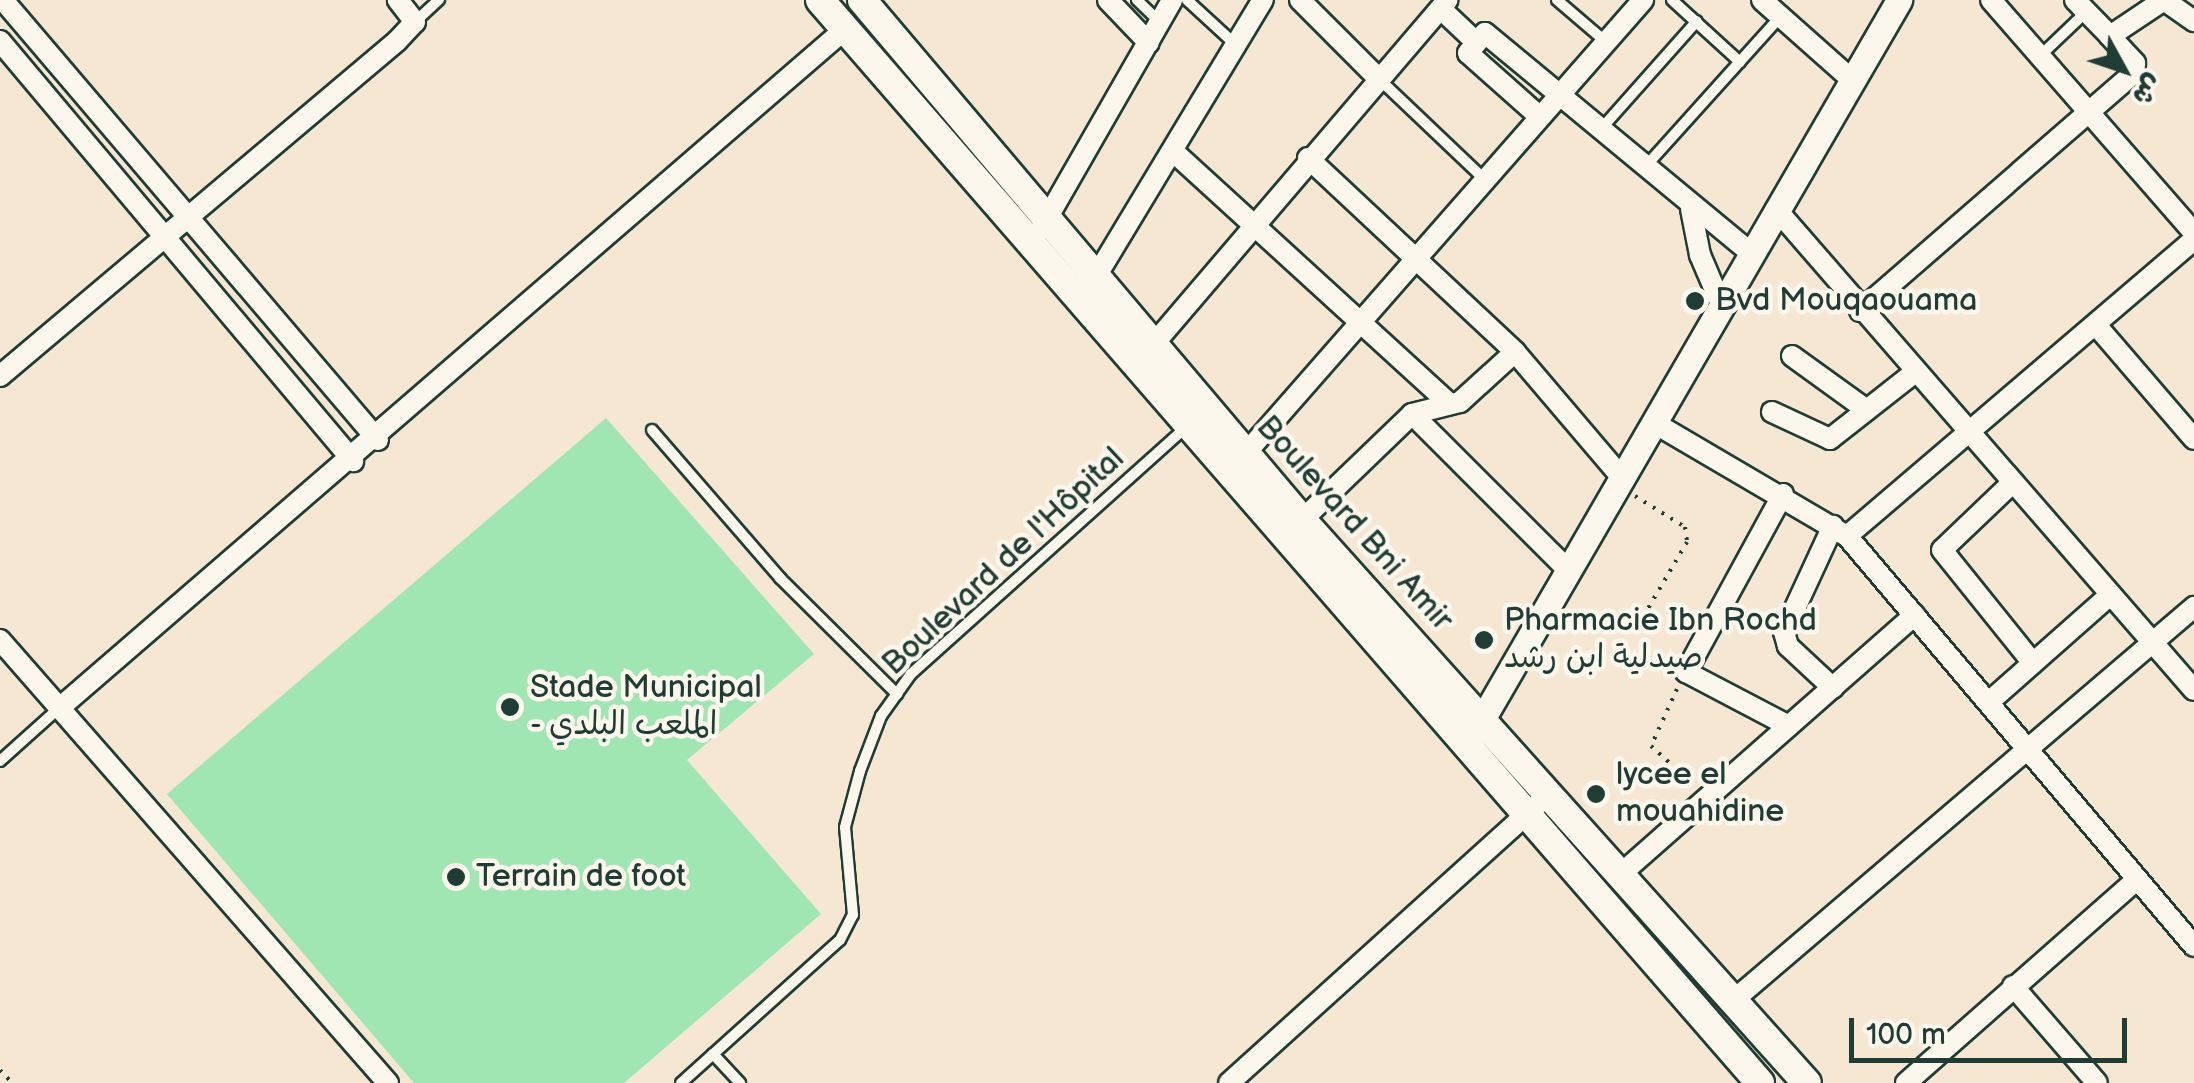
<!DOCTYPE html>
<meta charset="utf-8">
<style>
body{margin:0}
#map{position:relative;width:2194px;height:1083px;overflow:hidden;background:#f6e7d3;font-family:"Balsamiq Sans","Playpen Sans Arabic",sans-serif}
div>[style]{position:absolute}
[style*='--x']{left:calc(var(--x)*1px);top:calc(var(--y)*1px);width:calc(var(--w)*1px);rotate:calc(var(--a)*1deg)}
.green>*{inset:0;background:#a0e6b2}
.path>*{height:4px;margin-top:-2px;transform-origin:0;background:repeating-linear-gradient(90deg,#1f3d34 0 2.5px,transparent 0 10.5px)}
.roads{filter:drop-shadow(2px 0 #1f3d34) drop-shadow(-2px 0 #1f3d34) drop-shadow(0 2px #1f3d34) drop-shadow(0 -2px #1f3d34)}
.service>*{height:10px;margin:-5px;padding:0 5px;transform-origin:5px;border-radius:5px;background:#fbf7ec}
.minor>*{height:20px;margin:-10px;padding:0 10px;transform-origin:10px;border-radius:10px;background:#fbf7ec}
.tertiary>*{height:25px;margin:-12.5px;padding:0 12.5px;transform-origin:12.5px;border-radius:12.5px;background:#fbf7ec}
.secondary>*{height:28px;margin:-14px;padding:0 14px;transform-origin:14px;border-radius:14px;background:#fbf7ec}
.dots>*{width:28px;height:28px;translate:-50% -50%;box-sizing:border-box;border:5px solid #fbf7ec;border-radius:50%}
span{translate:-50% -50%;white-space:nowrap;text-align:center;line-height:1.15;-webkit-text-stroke:9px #fbf7ec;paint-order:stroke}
.poi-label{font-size:32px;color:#1f3d34}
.left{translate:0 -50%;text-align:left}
.street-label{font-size:32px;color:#1f3d34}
.north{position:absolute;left:2074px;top:20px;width:100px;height:100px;-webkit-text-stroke:8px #fbf7ec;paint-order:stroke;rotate:130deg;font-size:28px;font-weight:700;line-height:40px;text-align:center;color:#1f3d34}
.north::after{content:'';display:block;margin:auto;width:35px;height:45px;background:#1f3d34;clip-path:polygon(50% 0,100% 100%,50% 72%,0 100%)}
.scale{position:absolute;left:1849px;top:1018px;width:278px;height:45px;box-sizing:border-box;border:5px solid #1f3d34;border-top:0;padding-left:12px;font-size:30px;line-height:35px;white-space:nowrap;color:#1f3d34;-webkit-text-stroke:8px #fbf7ec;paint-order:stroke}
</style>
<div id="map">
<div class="green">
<div style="clip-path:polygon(606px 418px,814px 654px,687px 760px,821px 914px,624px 1083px,414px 1083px,167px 794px)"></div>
</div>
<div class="path">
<div style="--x:1635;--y:496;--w:59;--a:31.8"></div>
<div style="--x:1685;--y:527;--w:15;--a:82"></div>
<div style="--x:1687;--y:542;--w:101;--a:120.4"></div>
<div style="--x:1677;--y:689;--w:63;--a:114.5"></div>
<div style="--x:1651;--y:746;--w:57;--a:42.1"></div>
<div style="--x:0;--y:1070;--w:18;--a:47"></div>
</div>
<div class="roads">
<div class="service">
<div style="--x:1137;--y:0;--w:32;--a:44"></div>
<div style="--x:1187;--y:0;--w:68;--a:42.6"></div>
<div style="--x:1557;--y:0;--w:65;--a:40.6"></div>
<div style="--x:1672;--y:0;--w:92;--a:42.4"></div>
<div style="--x:415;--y:22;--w:33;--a:-43"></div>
<div style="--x:2041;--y:55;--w:62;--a:-43.7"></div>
<div style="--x:1377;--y:77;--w:149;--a:43.6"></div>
<div style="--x:1601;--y:129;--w:144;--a:-48.4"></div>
<div style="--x:1645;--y:167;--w:202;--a:-48"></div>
<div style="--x:652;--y:430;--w:196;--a:49.1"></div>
<div style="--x:780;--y:578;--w:165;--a:44.8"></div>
<div style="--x:0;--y:761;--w:79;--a:-41.9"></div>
<div style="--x:713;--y:1054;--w:40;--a:47"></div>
<div style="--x:681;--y:1083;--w:214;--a:-42"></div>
<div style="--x:840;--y:940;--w:28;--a:-63"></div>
<div style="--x:853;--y:915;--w:88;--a:-95.2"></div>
<div style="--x:845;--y:827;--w:58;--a:-75"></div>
<div style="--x:860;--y:771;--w:59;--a:-69.1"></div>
<div style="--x:881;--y:716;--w:52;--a:-54.5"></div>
<div style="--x:911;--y:674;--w:368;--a:-41.9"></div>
</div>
<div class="minor">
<div style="--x:3;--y:0;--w:578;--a:49.56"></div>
<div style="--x:1108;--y:0;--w:59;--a:46.4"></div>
<div style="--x:1300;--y:0;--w:109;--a:45"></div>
<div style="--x:1762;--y:0;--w:119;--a:41.6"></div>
<div style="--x:1991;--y:0;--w:309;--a:48.9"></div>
<div style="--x:2075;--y:0;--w:50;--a:45.8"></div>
<div style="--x:2110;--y:36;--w:65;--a:-33.7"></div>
<div style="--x:2164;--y:0;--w:37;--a:35"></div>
<div style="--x:1441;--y:9;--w:48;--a:43.3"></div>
<div style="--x:0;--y:41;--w:549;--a:49.95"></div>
<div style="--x:1540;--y:117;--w:96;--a:-138.4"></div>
<div style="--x:1468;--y:53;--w:26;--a:-50"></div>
<div style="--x:1485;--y:33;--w:344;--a:39.6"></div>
<div style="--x:1176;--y:154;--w:371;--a:42.4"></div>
<div style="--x:1308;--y:158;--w:284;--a:43.1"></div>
<div style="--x:1515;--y:352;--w:168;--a:49.6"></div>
<div style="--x:1691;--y:209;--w:47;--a:78.9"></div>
<div style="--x:1700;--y:255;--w:53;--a:66.8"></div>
<div style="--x:1776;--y:209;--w:637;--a:49.01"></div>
<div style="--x:1041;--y:229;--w:264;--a:-60.2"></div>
<div style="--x:1095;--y:278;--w:325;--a:-58.9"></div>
<div style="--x:1860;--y:311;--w:363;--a:-41"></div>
<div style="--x:2134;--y:73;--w:10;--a:-84"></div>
<div style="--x:2135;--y:63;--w:37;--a:-133"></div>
<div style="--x:2096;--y:325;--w:150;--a:49.3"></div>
<div style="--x:1152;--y:346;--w:455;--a:-49.5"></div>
<div style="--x:1792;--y:356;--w:92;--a:35.8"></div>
<div style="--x:0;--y:376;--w:519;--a:-40.16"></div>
<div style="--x:397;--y:41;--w:26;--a:-47"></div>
<div style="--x:415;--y:22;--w:28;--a:-128"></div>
<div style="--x:1772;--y:412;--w:64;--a:25"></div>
<div style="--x:1830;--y:439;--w:107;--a:-38.2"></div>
<div style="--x:1412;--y:414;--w:223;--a:45"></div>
<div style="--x:1656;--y:424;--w:221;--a:30.4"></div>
<div style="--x:1847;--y:536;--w:537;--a:49.76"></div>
<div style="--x:1245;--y:454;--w:604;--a:-48.76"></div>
<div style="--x:2011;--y:484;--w:95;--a:136.3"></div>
<div style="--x:1942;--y:550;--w:145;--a:51.2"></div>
<div style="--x:1783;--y:494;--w:203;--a:118.6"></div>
<div style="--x:1686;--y:672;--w:116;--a:27.7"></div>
<div style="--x:1302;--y:520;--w:153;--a:-43.9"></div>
<div style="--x:1412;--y:414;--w:49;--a:-14"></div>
<div style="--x:1460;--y:402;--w:74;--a:-42.3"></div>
<div style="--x:1847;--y:536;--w:456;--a:-40.5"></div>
<div style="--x:0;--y:640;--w:589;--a:48.79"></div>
<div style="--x:1833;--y:688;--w:62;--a:-137"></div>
<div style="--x:1788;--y:646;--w:15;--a:-106"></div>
<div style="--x:1784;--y:632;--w:117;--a:-65.2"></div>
<div style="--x:1989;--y:702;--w:162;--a:-41.5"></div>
<div style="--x:63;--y:705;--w:1034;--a:-40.84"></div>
<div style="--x:1622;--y:873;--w:390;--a:-41.4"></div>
<div style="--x:2013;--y:986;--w:128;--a:49.1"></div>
<div style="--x:1735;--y:999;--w:604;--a:-40.5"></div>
<div style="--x:1229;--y:1083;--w:433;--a:-42.1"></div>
<div style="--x:1906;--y:1083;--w:307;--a:-41.4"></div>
</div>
<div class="tertiary">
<div style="--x:1473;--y:735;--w:850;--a:-59.9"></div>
</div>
<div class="secondary">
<div style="--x:820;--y:0;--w:1434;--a:49.04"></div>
<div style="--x:862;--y:0;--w:681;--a:49.76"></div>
<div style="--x:1302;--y:520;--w:756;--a:48.11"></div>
</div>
</div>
<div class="dots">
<div style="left:1695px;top:301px;background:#1f3d34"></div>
<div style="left:1484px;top:640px;background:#1f3d34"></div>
<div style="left:510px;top:707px;background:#1f3d34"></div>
<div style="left:1596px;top:794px;background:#1f3d34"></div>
<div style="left:456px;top:877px;background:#1f3d34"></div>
</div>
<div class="poi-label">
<span class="left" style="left:1715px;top:301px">Bvd Mouqaouama</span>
<span class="left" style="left:1504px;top:640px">Pharmacie Ibn Rochd<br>صيدلية ابن رشد</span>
<span class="left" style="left:530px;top:707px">Stade Municipal<br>- الملعب البلدي</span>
<span class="left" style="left:1616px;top:794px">lycee el<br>mouahidine</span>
<span class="left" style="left:476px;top:877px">Terrain de foot</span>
</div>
<div class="street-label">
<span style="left:1354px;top:524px;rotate:48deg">Boulevard Bni Amir</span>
<span style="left:1004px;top:562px;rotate:-43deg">Boulevard de l'Hôpital</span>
</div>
<div class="north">ش</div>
<div class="scale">100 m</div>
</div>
